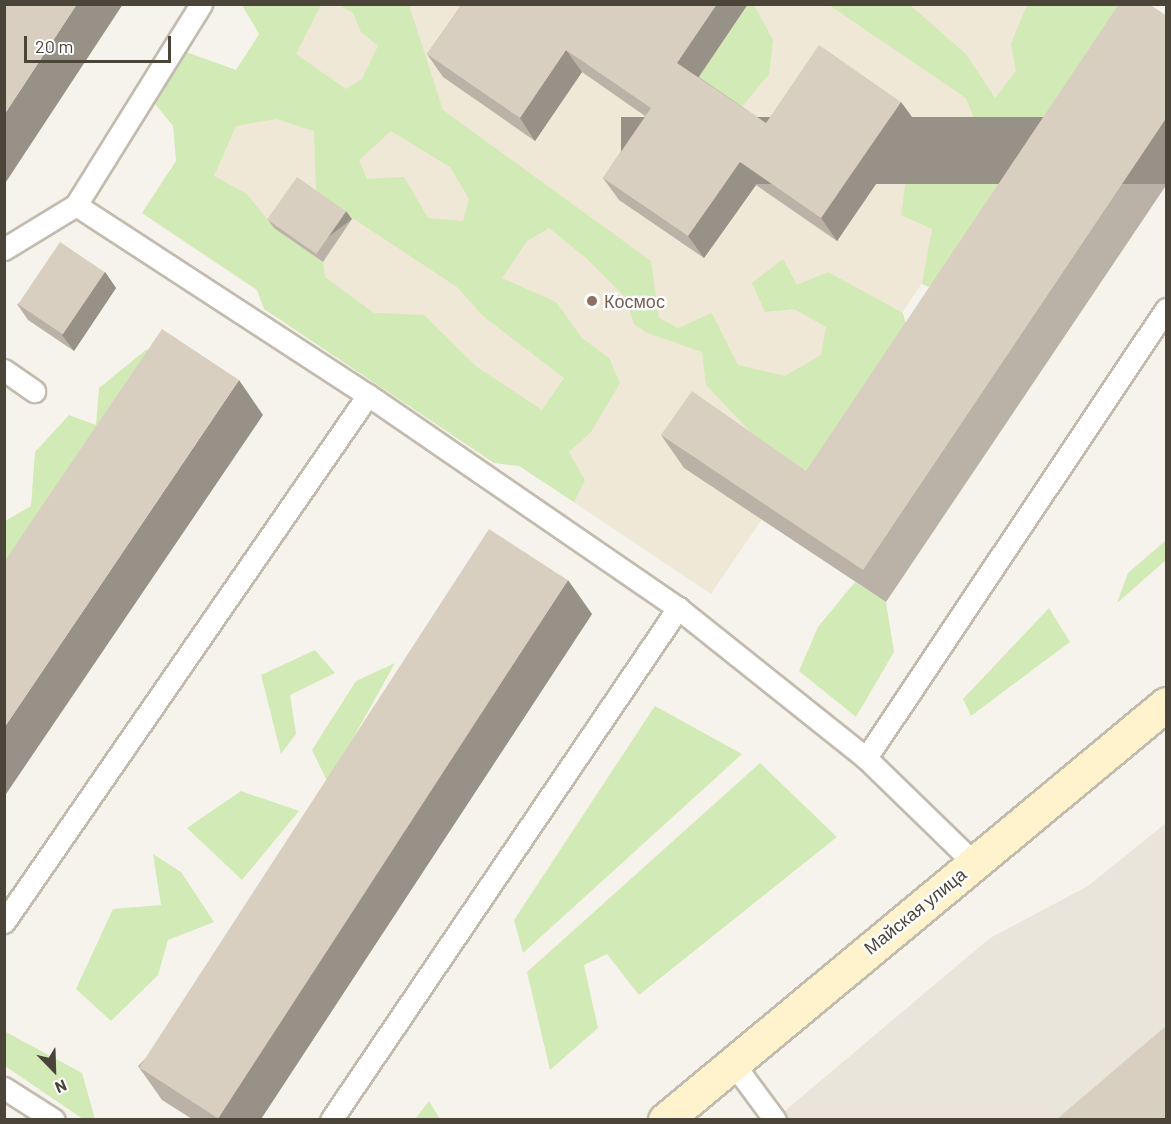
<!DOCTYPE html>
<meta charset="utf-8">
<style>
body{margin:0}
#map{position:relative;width:1171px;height:1124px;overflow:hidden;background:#f6f3ec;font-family:Barlow,sans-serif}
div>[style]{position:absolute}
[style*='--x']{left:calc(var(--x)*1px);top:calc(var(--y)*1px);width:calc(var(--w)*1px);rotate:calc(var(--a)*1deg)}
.residential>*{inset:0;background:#eae5da}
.education>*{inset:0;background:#efe8d6}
.green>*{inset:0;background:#d2eab5}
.roads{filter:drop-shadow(2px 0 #c2bbae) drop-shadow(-2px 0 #c2bbae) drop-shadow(0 2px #c2bbae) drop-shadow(0 -2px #c2bbae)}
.lane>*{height:21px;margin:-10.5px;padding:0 10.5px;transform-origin:10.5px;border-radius:10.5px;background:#fff}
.secondary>*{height:33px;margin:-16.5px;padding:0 16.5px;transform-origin:16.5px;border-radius:16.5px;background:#fff3cd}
.wall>*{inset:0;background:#bab2a6}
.shaded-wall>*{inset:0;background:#979187;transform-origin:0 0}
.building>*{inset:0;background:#d8cfc1;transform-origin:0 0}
.dots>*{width:16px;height:16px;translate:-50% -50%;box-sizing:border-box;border:3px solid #fff;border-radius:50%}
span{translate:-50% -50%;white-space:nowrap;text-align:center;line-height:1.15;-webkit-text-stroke:4.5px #fff;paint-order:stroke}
.education-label{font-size:18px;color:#785e54}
.left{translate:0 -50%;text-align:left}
.street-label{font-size:18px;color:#4b4439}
.frame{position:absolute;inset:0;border:6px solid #4b4439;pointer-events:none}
.north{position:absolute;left:24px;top:1040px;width:60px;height:60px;-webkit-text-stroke:4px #fff;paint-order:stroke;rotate:157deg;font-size:16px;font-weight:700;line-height:24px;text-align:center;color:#4b4439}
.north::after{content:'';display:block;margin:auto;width:21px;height:27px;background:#4b4439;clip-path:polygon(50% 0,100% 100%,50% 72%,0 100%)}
.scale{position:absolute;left:24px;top:36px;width:147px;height:27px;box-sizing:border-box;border:3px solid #4b4439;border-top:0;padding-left:8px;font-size:18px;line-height:21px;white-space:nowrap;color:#4b4439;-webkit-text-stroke:4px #fff;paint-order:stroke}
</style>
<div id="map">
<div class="residential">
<div style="clip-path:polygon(1166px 823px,1166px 1119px,774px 1120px,990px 938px,1088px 886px)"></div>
</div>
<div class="education">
<div style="clip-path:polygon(279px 5px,1111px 5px,711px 594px,142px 213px)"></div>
</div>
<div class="green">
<div style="clip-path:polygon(1034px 4px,1131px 5px,938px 291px,922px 284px,932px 229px,901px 215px,906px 179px,945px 131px,974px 118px,966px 98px,829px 5px,910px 5px,966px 54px,995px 98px,1016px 71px,1011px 44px,1026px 7px)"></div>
<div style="clip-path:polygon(evenodd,242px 5px,321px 5px,296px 54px,346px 89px,362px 79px,378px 46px,361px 32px,353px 13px,339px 5px,409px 5px,443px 110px,651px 261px,659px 318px,678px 328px,712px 313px,738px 365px,785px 376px,821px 355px,826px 327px,794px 309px,765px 312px,752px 283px,783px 259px,797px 285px,828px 272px,903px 313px,908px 333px,812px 473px,792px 476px,706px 385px,702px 352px,645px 332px,634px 324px,626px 298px,586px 258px,549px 228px,527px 241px,502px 278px,556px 302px,582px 338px,609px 358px,620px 383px,591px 432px,569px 452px,585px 480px,574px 502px,519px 466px,494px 463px,264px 309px,257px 290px,142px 213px,176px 161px,173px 126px,152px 100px,186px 52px,236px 70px,259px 34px,242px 5px,276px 119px,314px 131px,316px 194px,457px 287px,483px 316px,564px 378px,542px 410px,477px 367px,424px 315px,374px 313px,325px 277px,323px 262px,274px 228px,247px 194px,214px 176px,236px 126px,276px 119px,242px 5px,391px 131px,450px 167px,469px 199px,463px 221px,428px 218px,404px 177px,367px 179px,359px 160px,391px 131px)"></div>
<div style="clip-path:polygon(748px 5px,754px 5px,773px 40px,769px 74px,736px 114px,693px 85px)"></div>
<div style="clip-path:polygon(147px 349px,165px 393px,5px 632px,5px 521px,31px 506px,35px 452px,69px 415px,96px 425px,99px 388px)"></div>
<div style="clip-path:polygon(1166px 540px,1166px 560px,1117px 603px,1128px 573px)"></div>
<div style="clip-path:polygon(855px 582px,886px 602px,894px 652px,856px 717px,799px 671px,818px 627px)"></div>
<div style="clip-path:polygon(1049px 608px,1070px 642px,971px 716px,963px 699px)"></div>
<div style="clip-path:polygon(315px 650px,335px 673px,290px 695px,296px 734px,281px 754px,261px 675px)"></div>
<div style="clip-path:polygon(395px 663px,328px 783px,312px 750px,356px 681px)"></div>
<div style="clip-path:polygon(655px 706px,742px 754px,523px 953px,514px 920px)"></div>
<div style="clip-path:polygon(760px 763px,837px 837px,639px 995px,607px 954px,584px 965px,598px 1028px,550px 1070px,527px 972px)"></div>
<div style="clip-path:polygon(241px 791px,299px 811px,242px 880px,187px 828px)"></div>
<div style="clip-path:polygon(153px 854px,181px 872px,214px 922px,168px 940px,158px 975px,111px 1021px,76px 989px,113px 909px,161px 905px)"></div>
<div style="clip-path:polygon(4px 1031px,82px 1073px,95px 1119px,83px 1119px,5px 1066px)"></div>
<div style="clip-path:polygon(429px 1101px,440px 1119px,415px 1119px)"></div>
</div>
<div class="roads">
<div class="lane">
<div style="--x:76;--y:205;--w:348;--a:33.1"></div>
<div style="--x:368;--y:395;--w:376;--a:34.5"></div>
<div style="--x:678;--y:608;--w:241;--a:38.6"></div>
<div style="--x:866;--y:758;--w:151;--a:44.2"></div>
<div style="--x:4;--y:249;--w:84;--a:-31.4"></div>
<div style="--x:76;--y:205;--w:237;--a:-58.1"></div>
<div style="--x:4;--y:370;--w:37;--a:35"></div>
<div style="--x:866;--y:758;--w:540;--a:-56.25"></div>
<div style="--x:4;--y:922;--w:640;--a:-55.37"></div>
<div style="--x:732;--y:1062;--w:72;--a:53.4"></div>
<div style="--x:4;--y:1088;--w:59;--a:32.6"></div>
<div style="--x:331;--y:1120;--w:619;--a:-55.87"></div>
</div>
<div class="secondary">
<div style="--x:665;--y:1120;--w:651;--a:-39.7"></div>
</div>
</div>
<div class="wall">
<div style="clip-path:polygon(462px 4px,748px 4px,699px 77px,766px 123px,901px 102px,917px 124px,837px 241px,756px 185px,704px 258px,619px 200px,603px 178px,645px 116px,582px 72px,535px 141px,443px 77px,427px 54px)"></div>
<div style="clip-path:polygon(1167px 16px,1167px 184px,886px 602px,684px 468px,661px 435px,806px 471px)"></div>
<div style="clip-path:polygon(352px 219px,323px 262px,274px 228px,268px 220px)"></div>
<div style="clip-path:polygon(105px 272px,116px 288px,74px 351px,28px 320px,17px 304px)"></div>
<div style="clip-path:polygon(592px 614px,261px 1119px,192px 1119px,162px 1100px,138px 1066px)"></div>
</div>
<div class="shaded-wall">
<div style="clip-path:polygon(77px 4px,123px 4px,4px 185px,4px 115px)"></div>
<div style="clip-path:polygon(717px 4px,748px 4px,693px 85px,677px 63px)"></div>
<div style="clip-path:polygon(566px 50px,582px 72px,535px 141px,520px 118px)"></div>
<div style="clip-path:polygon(901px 102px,917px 124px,837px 241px,821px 218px)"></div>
<div style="left:1167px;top:117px;width:67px;height:546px;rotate:90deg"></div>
<div style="clip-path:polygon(740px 162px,756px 185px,704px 258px,688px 236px)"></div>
<div style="left:346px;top:211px;width:10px;height:52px;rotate:53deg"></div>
<div style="clip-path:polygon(105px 272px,116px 288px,74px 351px,62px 335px)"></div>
<div style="clip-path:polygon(239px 380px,263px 415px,4px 797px,4px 728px)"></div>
<div style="clip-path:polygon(568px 580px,592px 614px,261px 1119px,218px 1119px,216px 1117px)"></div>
</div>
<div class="building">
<div style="clip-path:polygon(4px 4px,77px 4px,4px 115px)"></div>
<div style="clip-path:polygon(462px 4px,717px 4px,677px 63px,766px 123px,819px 45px,901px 102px,821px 218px,740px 162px,688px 236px,603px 178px,651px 108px,566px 50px,520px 118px,427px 54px)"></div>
<div style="clip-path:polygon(1119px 4px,1149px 4px,1167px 16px,1167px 117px,863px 570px,661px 435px,692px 391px,806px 471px)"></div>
<div style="left:297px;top:177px;width:60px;height:52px;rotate:35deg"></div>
<div style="left:60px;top:242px;width:54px;height:75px;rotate:34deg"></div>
<div style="clip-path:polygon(162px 329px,239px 380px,4px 728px,4px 562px)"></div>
<div style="left:489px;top:529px;width:94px;height:642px;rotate:33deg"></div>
<div style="clip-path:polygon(1167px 1025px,1167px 1119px,1057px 1119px)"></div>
</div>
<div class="dots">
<div style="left:592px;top:301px;background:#8d6e63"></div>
</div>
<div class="education-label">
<span class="left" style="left:604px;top:301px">Космос</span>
</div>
<div class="street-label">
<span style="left:915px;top:911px;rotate:-39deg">Майская улица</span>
</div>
<div class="frame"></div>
<div class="north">N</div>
<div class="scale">20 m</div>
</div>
